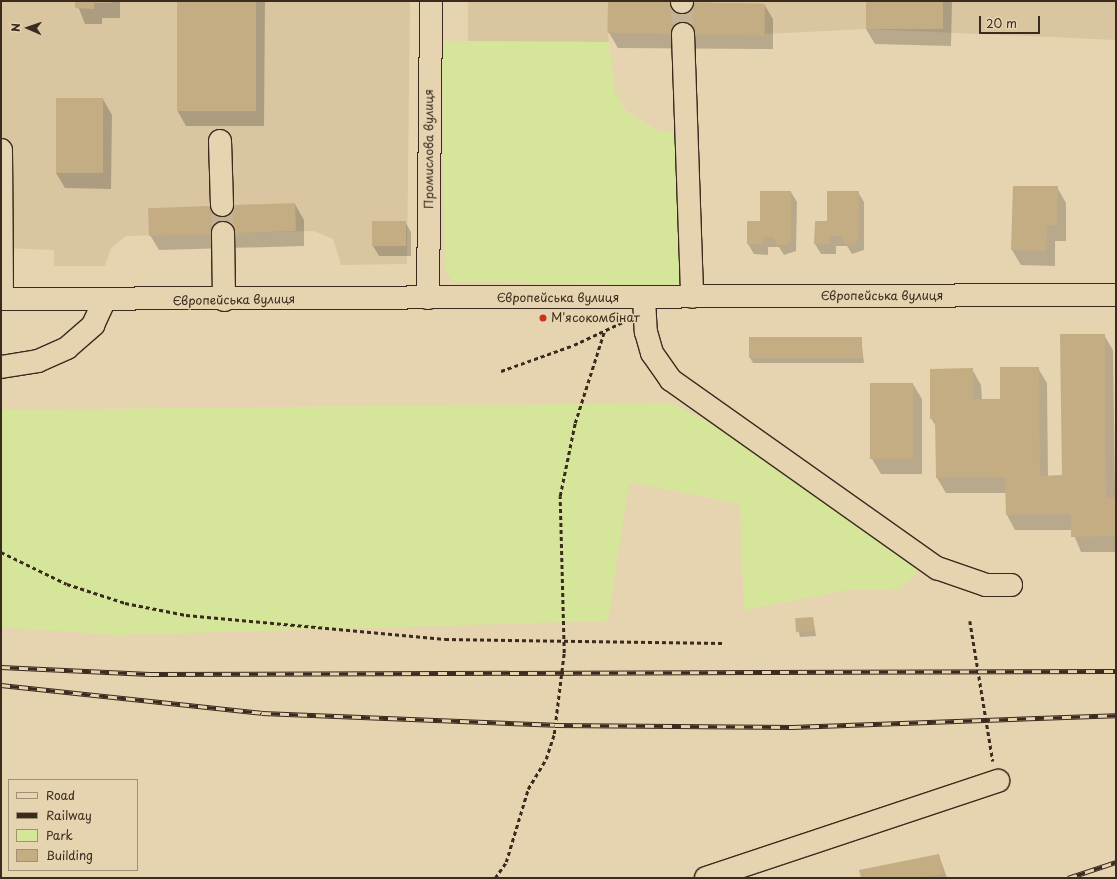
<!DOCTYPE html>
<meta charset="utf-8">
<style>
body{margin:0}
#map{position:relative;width:1117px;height:879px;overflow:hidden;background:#e6d4b1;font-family:"Playpen Sans",sans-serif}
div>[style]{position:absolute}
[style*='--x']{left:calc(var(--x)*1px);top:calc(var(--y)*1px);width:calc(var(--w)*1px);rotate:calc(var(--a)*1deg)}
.built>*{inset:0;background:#d9c5a0}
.green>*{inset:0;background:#d5e69a}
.shadow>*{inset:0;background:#0003}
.building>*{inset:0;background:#c4ac83;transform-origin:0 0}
.minor-tunnel>*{height:22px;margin-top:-11px;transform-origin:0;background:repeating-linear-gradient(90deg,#c4b294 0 22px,transparent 0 33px)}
.path>*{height:2.5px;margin-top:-1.25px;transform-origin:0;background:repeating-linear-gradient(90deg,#3b2a1e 0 4px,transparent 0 7px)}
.roads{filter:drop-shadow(1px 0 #3b2a1e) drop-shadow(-1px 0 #3b2a1e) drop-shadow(0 1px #3b2a1e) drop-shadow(0 -1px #3b2a1e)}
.minor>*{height:22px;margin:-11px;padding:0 11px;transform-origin:11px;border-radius:11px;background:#e6d4b1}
.major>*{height:22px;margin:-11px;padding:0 11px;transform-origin:11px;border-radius:11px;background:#e6d4b1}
.rail>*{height:4.5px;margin-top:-2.25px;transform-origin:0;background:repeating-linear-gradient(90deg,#e6d4b1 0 9px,#3b2a1e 0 18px);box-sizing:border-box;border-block:1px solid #3b2a1e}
.dots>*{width:11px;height:11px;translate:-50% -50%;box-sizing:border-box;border:2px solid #e6d4b1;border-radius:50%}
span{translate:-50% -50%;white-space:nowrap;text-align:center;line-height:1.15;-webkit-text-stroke:3px #e6d4b1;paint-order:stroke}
.street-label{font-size:12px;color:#3b2a1e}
.poi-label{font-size:12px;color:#3b2a1e}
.left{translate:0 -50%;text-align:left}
.frame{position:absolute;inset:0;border:2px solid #3b2a1e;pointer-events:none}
.legend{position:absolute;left:8px;top:779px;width:130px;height:92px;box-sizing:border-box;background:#e6d4b1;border:1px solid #a29076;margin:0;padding:5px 7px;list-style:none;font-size:12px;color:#3b2a1e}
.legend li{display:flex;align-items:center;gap:8px;height:20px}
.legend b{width:20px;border:1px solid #a29076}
.north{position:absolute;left:8px;top:8px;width:40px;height:40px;-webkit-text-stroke:3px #e6d4b1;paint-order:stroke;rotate:272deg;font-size:11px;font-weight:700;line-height:16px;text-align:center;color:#3b2a1e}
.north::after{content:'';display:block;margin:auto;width:14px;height:18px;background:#3b2a1e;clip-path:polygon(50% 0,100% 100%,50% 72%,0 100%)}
.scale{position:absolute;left:979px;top:16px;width:61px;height:18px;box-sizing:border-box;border:2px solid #3b2a1e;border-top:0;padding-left:5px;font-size:12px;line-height:14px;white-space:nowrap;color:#3b2a1e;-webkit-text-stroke:3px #e6d4b1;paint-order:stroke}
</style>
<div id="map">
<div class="built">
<div style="clip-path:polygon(1px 1px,410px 1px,407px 264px,341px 265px,333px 239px,314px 231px,126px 236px,111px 248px,105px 266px,54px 266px,54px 250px,1px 248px)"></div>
<div style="clip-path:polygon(468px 1px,1116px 1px,1116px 40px,865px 29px,764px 34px,608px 33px,609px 42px,468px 41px)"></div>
</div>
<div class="green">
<div style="clip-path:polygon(442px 41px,609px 42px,615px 93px,627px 112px,659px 131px,675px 132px,681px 286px,452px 281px,445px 270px)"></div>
<div style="clip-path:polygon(671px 403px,857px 500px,907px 535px,918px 571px,900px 589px,848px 590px,744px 610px,740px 504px,629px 482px,608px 621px,116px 635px,1px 627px,1px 410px)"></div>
</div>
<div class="shadow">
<div style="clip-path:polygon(76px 1px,120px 1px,120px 18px,102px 18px,102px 24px,85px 24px)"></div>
<div style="clip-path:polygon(178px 1px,265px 1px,264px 126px,186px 126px,177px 110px)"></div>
<div style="clip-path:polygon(609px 1px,764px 4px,773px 19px,773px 49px,618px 48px,609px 33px)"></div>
<div style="clip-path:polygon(867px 1px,952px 1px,951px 46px,875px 44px,866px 29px)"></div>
<div style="clip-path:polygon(103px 99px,112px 115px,111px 189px,65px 188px,56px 173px)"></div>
<div style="clip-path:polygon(1057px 187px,1066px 203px,1066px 241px,1055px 241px,1055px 266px,1021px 265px,1012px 250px)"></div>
<div style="clip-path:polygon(791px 192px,797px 202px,796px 251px,784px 255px,779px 247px,768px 247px,768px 255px,754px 254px,748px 244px,748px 222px,761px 222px)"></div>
<div style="clip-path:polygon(858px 192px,864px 202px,864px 250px,852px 254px,847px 246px,836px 246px,836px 254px,821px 254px,815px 244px,828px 222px)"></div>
<div style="clip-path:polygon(295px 204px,304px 220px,304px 246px,159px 250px,150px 235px)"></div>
<div style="clip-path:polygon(405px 222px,411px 232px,411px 256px,379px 256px,373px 246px)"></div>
<div style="clip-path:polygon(1104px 335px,1113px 350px,1116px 552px,1081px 552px,1072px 530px,1015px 530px,1007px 515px,1006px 493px,946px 493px,937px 478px,937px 428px,931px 418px,972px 369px,981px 385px,982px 400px,1001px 400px,1038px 368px,1047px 383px,1048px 477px,1063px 476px)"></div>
<div style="clip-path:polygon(861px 338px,864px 363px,753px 363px,750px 358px)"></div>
<div style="clip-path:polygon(913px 384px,922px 399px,922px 474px,881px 474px,872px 459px)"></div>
<div style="clip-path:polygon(813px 618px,816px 636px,800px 637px,796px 619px)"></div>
<div style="clip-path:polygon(939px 855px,947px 878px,862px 878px)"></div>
</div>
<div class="building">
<div style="clip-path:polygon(75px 1px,111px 1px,111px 3px,94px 3px,94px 9px,75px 8px)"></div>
<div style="left:177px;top:1px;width:79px;height:110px"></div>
<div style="left:608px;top:1px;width:157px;height:32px;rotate:1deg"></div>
<div style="left:866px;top:1px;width:77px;height:28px"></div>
<div style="left:56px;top:98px;width:47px;height:75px"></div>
<div style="clip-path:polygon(1013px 186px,1058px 186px,1057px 226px,1047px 225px,1046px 251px,1011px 250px)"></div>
<div style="clip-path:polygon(760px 191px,791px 191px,791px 240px,786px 245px,777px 245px,773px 237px,763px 237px,763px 245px,747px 244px,747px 221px,760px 221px)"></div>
<div style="clip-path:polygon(827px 191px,859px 191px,858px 240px,854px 245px,845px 244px,840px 236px,830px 236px,830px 244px,814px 244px,815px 221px,827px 221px)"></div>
<div style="left:295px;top:203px;width:28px;height:147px;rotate:88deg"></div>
<div style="left:372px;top:221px;width:34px;height:25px"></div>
<div style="clip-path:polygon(1060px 334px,1105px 334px,1106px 498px,1116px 498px,1116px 536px,1071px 537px,1071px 514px,1006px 515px,1005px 477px,936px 478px,935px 419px,930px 419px,930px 369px,973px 368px,973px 399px,1000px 399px,1000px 367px,1039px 367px,1040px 476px,1062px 475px)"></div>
<div style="left:749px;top:337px;width:113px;height:21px"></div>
<div style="left:870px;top:383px;width:43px;height:76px"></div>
<div style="left:813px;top:617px;width:14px;height:18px;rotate:86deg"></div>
<div style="clip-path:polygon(939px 854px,943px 874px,920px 878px,861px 878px,859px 870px)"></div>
</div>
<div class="minor-tunnel">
<div style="--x:682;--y:2;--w:32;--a:88"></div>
<div style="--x:222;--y:205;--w:28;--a:88"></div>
</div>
<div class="path">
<div style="--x:501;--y:371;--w:77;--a:-19.6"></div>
<div style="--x:574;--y:345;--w:56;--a:-25.2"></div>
<div style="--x:1;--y:552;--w:73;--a:25.9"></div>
<div style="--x:67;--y:584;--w:61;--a:18.1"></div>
<div style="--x:125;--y:603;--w:62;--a:11.1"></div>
<div style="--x:186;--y:615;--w:260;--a:5.3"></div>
<div style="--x:445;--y:639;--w:278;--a:0.8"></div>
<div style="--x:970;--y:621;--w:142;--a:80.7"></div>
<div style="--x:495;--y:878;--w:19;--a:-55"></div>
<div style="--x:506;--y:862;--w:76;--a:-73.2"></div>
<div style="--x:528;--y:789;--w:35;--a:-59"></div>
<div style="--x:546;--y:759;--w:26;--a:-72"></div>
<div style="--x:554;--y:734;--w:82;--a:-83"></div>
<div style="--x:564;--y:653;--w:157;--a:-91.5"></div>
<div style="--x:560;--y:496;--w:75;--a:-78.4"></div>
<div style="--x:575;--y:423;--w:96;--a:-72.3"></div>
</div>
<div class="roads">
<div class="minor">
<div style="--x:682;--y:2;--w:1;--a:-90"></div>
<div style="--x:683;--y:34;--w:263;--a:88"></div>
<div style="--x:220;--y:141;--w:64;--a:88.2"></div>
<div style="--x:1;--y:150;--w:149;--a:89.6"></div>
<div style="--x:223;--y:233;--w:67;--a:89.1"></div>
<div style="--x:428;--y:298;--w:297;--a:-89.4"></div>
<div style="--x:644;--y:298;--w:34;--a:87"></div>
<div style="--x:646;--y:332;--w:22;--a:74"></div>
<div style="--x:652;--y:353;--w:33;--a:55"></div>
<div style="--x:671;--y:380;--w:326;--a:35.3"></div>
<div style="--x:937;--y:568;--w:52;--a:19.1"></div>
<div style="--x:986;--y:585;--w:25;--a:0"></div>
<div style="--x:1;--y:367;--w:37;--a:-9"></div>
<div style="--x:38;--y:361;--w:32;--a:-24"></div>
<div style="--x:67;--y:348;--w:35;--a:-41"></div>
<div style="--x:93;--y:325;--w:26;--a:-65"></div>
<div style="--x:706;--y:878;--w:308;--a:-18.4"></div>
</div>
<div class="major">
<div style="--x:1;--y:299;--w:1115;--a:-0.21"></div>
</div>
</div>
<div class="rail">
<div style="--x:1;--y:667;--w:149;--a:2.7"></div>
<div style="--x:150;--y:674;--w:966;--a:-0.18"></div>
<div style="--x:1;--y:685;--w:262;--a:6.1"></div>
<div style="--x:262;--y:713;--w:293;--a:2.3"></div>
<div style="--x:555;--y:725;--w:237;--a:0.5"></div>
<div style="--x:792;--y:727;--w:324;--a:-2.1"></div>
<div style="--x:1068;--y:878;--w:51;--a:-18.4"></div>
</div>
<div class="dots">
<div style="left:543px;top:318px;background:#c8321e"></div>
</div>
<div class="street-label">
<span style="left:429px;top:149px;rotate:-90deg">Промислова вулиця</span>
<span style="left:882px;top:296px">Європейська вулиця</span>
<span style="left:558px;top:298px">Європейська вулиця</span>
<span style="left:234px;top:300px;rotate:-1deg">Європейська вулиця</span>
</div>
<div class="poi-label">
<span class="left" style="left:551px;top:318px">М'ясокомбінат</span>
</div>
<div class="frame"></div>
<ul class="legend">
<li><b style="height:5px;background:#e6d4b1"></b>Road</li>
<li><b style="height:5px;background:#3b2a1e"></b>Railway</li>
<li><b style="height:11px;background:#d5e69a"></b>Park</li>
<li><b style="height:11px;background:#c4ac83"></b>Building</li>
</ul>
<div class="north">N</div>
<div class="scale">20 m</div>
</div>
